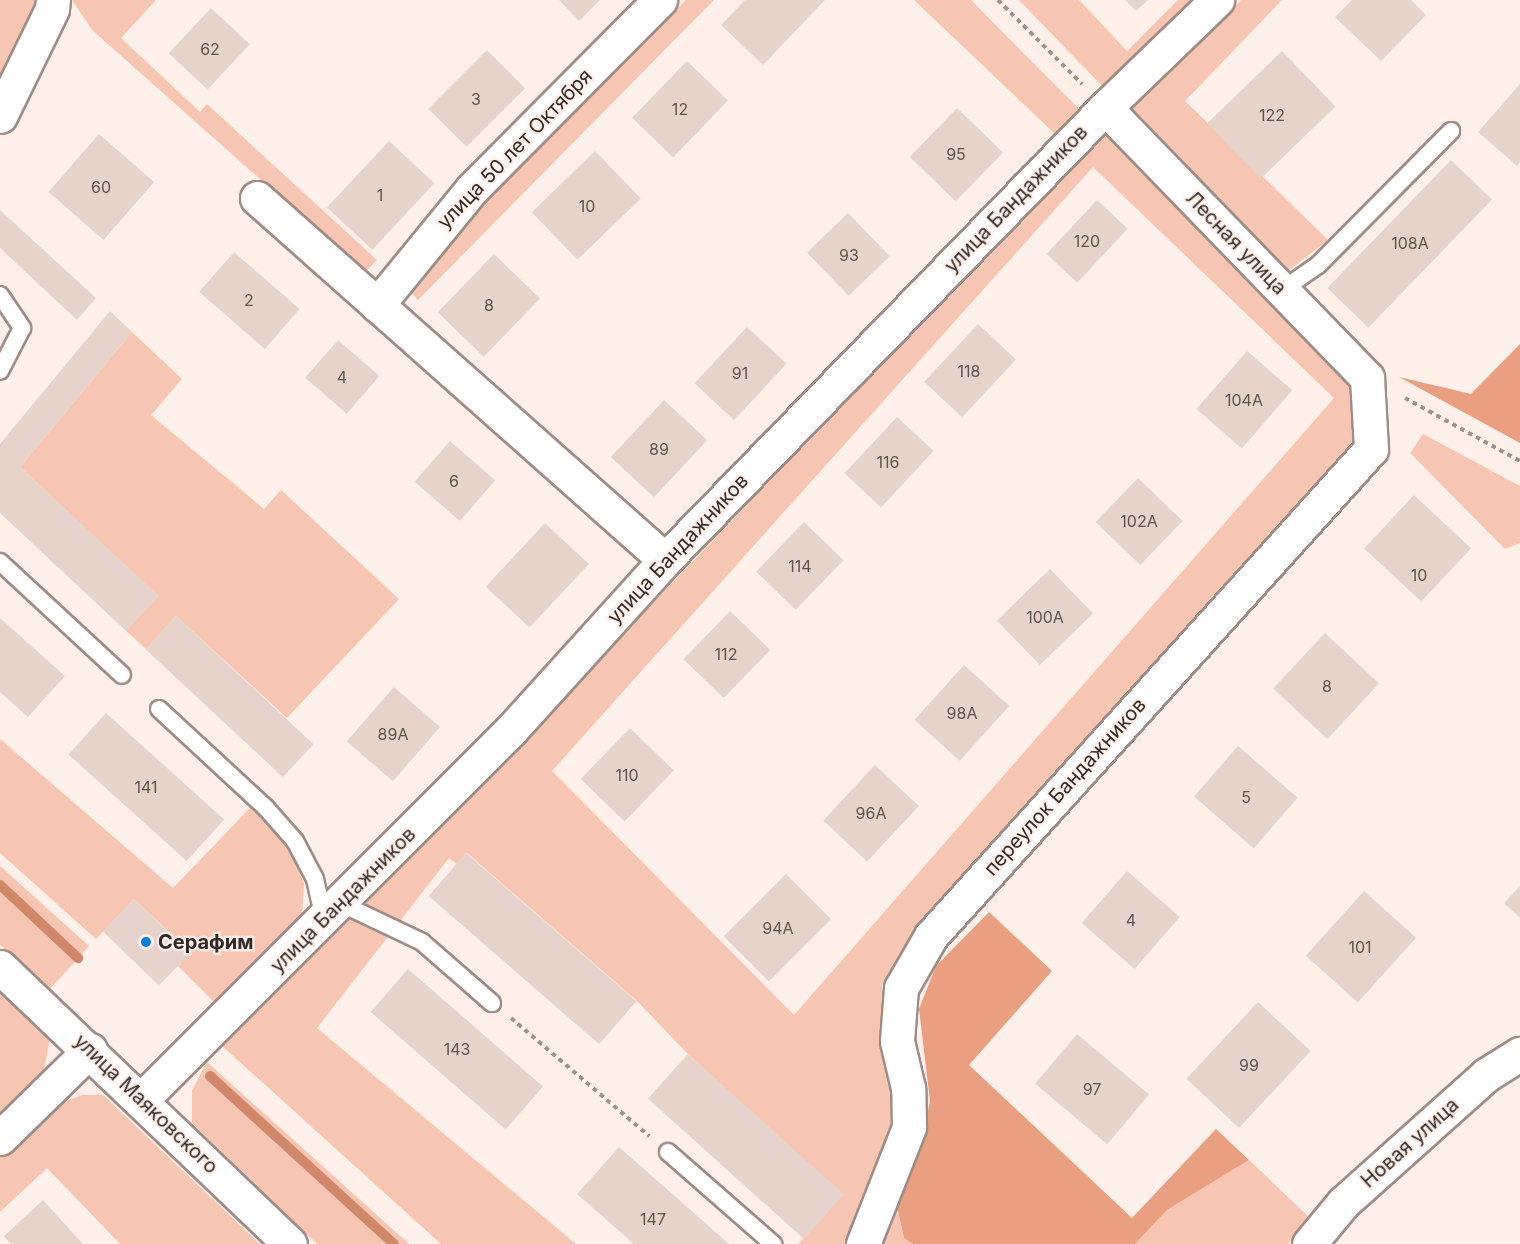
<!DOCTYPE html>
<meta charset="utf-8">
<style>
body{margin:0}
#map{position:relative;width:1520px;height:1244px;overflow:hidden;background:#fff0ea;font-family:Inter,sans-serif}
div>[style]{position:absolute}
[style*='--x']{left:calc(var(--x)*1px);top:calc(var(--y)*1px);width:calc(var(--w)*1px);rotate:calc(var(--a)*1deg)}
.green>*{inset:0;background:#f7c6b2}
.forest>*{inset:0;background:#eb9f81}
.stream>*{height:10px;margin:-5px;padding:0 5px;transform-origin:5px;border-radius:5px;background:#d1876a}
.building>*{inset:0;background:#e5d3cc;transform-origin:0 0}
.path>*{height:4px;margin-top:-2px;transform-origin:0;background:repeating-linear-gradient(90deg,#9d928e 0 4.5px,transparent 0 9px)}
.roads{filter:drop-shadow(2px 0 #9e8d86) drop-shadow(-2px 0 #9e8d86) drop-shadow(0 2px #9e8d86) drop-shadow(0 -2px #9e8d86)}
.service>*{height:16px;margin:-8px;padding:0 8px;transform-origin:8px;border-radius:8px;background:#fff}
.minor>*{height:33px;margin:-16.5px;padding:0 16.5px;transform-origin:16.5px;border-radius:16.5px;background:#fff}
.secondary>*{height:33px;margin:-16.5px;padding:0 16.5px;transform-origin:16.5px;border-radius:16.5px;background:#fff}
.dots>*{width:16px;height:16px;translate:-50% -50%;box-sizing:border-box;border:3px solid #fff0ea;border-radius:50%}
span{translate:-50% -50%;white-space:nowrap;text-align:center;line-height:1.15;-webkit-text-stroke:4.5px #fff0ea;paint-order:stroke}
.number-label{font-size:16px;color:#5e5450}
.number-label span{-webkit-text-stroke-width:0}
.street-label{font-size:20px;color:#312a27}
.poi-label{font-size:20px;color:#312a27;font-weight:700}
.left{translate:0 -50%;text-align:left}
</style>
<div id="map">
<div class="green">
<div style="clip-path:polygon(0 0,41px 0,0 89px)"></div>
<div style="clip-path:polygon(72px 0,156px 0,121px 38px,200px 112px,207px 104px,377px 260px,365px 272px,92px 30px)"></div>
<div style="clip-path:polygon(686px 0,714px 0,418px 300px,405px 286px,482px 199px)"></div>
<div style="clip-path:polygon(914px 0,971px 0,1079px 109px,1055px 134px)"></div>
<div style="clip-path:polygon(1019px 0,1079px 0,1127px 51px,1178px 0,1198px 0,1103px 87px)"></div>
<div style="clip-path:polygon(1241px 0,1282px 0,1185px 101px,1328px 240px,1288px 271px,1132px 109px)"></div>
<div style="clip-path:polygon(evenodd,1103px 132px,1355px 388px,1359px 443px,915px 929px,882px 985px,881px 1042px,898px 1118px,845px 1244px,798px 1244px,842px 1195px,688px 1054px,637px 1001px,467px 853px,457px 864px,449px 858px,317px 1028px,576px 1244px,441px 1244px,221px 1045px,373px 896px,1103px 132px,1093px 167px,1334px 398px,794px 1015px,552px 771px,1093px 167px)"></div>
<div style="clip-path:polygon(132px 332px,182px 379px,151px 415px,264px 509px,281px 490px,399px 599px,287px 718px,176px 616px,146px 649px,126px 631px,158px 596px,20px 467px)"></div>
<div style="clip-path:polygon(1423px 434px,1520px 486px,1520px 543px,1505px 549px,1410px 453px)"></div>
<div style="clip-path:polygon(0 739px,173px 888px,252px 806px,288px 847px,304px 883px,302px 919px,215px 1003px,178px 966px,190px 952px,134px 899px,96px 939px,0 853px)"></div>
<div style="clip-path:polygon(0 866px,89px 946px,49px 990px,0 945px)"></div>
<div style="clip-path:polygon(0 992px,50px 1038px,44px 1070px,0 1113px)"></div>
<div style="clip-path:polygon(207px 1062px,409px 1244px,317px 1244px,192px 1123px,192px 1090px)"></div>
<div style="clip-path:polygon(82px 1095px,103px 1095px,260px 1244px,120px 1244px,47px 1168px,0 1212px,0 1152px,61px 1103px)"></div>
<div style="clip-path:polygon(1249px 1160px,1310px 1218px,1288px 1244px,1135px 1244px,1167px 1210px)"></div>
<div style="clip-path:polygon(896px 1202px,904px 1238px,913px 1244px,882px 1244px)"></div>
</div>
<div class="forest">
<div style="clip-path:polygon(1520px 344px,1520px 443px,1399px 377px,1471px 394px)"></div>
<div style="clip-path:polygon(989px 912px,1052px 971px,969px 1065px,1132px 1218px,1216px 1129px,1249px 1160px,1167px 1210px,1135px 1244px,913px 1244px,904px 1238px,896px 1202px,922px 1140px,930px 1101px,919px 1009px,936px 966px)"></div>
</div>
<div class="stream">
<div style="--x:0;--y:885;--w:107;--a:43.1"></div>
<div style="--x:210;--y:1076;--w:249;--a:42.4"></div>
</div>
<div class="building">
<div style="clip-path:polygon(559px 0,600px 0,579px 21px)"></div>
<div style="clip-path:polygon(745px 0,825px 0,763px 65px,721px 25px)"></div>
<div style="clip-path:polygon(1125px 0,1148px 0,1136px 11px)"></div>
<div style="clip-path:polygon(1352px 0,1411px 0,1426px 15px,1381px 61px,1335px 17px)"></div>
<div style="left:211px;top:8px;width:53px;height:62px;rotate:43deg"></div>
<div style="left:487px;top:50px;width:54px;height:83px;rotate:45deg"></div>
<div style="left:1282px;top:51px;width:77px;height:104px;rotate:46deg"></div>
<div style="left:687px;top:61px;width:57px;height:79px;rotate:44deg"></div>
<div style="clip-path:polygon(1520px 84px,1520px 162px,1517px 166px,1478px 132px)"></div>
<div style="left:957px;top:108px;width:64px;height:68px;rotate:44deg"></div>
<div style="left:99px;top:134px;width:73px;height:77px;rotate:41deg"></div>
<div style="left:389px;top:141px;width:62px;height:91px;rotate:43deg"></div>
<div style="left:595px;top:151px;width:66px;height:88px;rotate:46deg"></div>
<div style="left:1451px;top:160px;width:57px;height:178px;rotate:44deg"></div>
<div style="left:1097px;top:200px;width:42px;height:74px;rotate:43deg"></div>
<div style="clip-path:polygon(0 210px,96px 298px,77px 320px,0 248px)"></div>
<div style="left:848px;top:213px;width:60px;height:57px;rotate:46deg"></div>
<div style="left:234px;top:252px;width:87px;height:53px;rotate:41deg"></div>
<div style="left:494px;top:254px;width:64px;height:81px;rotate:44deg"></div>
<div style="clip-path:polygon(110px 311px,132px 332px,20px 467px,159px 596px,126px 631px,0 513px,0 444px)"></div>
<div style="left:978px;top:324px;width:52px;height:79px;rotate:43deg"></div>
<div style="left:747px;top:327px;width:54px;height:77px;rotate:43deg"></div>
<div style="left:338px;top:340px;width:55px;height:50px;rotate:41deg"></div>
<div style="left:1247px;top:351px;width:60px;height:77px;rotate:41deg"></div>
<div style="left:664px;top:400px;width:59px;height:78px;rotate:43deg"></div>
<div style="left:897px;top:417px;width:50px;height:77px;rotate:43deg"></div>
<div style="left:450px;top:441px;width:60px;height:54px;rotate:41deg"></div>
<div style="left:1138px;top:478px;width:62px;height:61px;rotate:44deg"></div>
<div style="left:1414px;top:495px;width:78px;height:73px;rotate:43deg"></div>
<div style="left:804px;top:522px;width:55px;height:69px;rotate:44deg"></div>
<div style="left:545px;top:523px;width:60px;height:87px;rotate:43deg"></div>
<div style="left:1050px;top:569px;width:62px;height:74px;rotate:46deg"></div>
<div style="left:730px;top:611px;width:56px;height:67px;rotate:44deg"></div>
<div style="left:176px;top:616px;width:188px;height:45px;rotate:43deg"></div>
<div style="clip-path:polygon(0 618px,65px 676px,28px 717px,0 692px)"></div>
<div style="left:1325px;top:633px;width:74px;height:76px;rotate:43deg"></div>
<div style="left:964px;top:665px;width:61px;height:74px;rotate:42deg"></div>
<div style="left:394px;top:687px;width:61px;height:72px;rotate:41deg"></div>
<div style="left:106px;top:713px;width:159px;height:56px;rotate:42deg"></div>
<div style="left:630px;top:728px;width:61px;height:71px;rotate:44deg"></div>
<div style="left:1238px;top:746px;width:79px;height:67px;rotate:41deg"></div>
<div style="left:875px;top:765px;width:60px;height:76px;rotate:43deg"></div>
<div style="left:466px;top:853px;width:226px;height:57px;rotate:41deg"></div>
<div style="left:1127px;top:871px;width:70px;height:69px;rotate:41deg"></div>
<div style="left:786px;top:874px;width:64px;height:88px;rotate:45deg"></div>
<div style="clip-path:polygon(1520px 886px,1520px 918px,1504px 903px)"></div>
<div style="left:1364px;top:891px;width:70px;height:87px;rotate:42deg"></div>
<div style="left:134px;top:899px;width:78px;height:45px;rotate:44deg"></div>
<div style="left:408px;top:969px;width:179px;height:57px;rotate:41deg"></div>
<div style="left:1258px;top:1002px;width:72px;height:105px;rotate:43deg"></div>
<div style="left:1077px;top:1034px;width:94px;height:65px;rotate:40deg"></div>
<div style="left:688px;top:1054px;width:210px;height:60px;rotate:42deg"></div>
<div style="clip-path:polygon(619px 1147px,729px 1244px,634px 1244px,577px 1194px)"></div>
<div style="clip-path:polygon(43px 1200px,83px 1244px,11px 1244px,4px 1236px)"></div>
</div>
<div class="path">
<div style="--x:998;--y:0;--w:119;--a:45"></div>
<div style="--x:1405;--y:398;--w:131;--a:28.7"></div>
<div style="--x:511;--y:1018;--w:182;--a:40.5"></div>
</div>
<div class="roads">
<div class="service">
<div style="--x:1282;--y:290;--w:44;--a:-34.8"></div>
<div style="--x:1318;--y:265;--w:189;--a:-45.2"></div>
<div style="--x:0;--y:295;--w:40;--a:56"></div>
<div style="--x:22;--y:328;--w:48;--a:117.1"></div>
<div style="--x:0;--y:562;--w:166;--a:42.8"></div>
<div style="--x:159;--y:709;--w:146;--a:42.8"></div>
<div style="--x:266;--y:808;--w:44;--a:48.7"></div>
<div style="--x:295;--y:841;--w:43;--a:62.2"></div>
<div style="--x:315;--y:879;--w:41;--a:77.3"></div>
<div style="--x:340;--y:903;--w:91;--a:25.4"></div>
<div style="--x:422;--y:942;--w:93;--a:41.1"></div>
<div style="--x:668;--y:1152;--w:140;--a:41.2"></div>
</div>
<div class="minor">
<div style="--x:0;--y:116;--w:119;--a:-64.1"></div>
<div style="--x:52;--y:9;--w:9;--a:-84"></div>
<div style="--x:257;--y:198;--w:545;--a:41.58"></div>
<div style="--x:377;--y:305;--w:150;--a:-50.7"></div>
<div style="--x:472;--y:189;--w:267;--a:-45.2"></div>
<div style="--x:142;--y:1099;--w:522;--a:-45"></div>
<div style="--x:511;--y:730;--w:229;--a:-47.8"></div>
<div style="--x:665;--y:560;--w:631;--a:-45.77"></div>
<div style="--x:1105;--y:108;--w:156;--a:-44"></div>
<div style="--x:0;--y:1138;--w:126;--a:-44.4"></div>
<div style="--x:863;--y:1244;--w:126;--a:-68.5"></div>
<div style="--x:909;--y:1127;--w:39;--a:-91"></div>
<div style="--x:908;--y:1088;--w:48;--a:-103.2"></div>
<div style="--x:897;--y:1041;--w:53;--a:-85.7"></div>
<div style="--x:901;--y:988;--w:60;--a:-60"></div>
<div style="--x:931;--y:936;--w:656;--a:-47.9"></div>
<div style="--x:1371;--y:449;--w:71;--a:-93.2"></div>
<div style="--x:1367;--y:378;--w:376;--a:-134.1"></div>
<div style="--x:1309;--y:1244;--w:53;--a:-50.3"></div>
<div style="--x:1343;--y:1203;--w:192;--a:-41.8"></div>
<div style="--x:1486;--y:1075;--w:40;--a:-32"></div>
</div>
<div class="secondary">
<div style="--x:0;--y:967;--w:401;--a:43.7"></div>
</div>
</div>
<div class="dots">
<div style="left:146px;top:942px;background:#007fe5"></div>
</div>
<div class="number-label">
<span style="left:210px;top:49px">62</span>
<span style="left:476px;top:99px">3</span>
<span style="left:680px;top:109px">12</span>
<span style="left:1272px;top:115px">122</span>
<span style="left:956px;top:154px">95</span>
<span style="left:101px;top:187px">60</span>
<span style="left:380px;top:195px">1</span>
<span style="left:587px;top:206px">10</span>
<span style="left:1087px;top:241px">120</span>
<span style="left:1410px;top:243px">108А</span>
<span style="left:849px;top:255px">93</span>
<span style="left:249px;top:300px">2</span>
<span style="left:489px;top:305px">8</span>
<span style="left:969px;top:371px">118</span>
<span style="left:740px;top:373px">91</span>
<span style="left:342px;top:377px">4</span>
<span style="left:1244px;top:400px">104А</span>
<span style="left:659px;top:449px">89</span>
<span style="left:888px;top:462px">116</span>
<span style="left:454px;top:481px">6</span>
<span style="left:1139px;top:521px">102А</span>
<span style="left:800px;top:566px">114</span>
<span style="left:1419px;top:575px">10</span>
<span style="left:1045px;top:617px">100А</span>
<span style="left:726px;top:654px">112</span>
<span style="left:1327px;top:686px">8</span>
<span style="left:962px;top:713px">98А</span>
<span style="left:393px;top:734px">89А</span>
<span style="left:627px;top:775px">110</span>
<span style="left:146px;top:787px">141</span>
<span style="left:1246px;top:797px">5</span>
<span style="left:871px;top:813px">96А</span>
<span style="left:1131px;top:920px">4</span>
<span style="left:778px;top:928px">94А</span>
<span style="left:1360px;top:947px">101</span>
<span style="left:457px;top:1049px">143</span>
<span style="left:1249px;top:1065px">99</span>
<span style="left:1092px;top:1089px">97</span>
<span style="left:653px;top:1219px">147</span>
</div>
<div class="street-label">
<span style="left:515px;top:149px;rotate:-46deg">улица 50 лет Октября</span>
<span style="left:1016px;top:199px;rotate:-46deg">улица Бандажников</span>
<span style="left:1236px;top:243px;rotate:46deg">Лесная улица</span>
<span style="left:678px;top:549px;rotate:-47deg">улица Бандажников</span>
<span style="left:1065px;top:787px;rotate:-48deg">переулок Бандажников</span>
<span style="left:343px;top:900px;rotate:-45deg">улица Бандажников</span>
<span style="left:146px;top:1104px;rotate:44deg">улица Маяковского</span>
<span style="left:1410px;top:1143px;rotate:-42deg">Новая улица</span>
</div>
<div class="poi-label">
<span class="left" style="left:158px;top:942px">Серафим</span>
</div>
</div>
